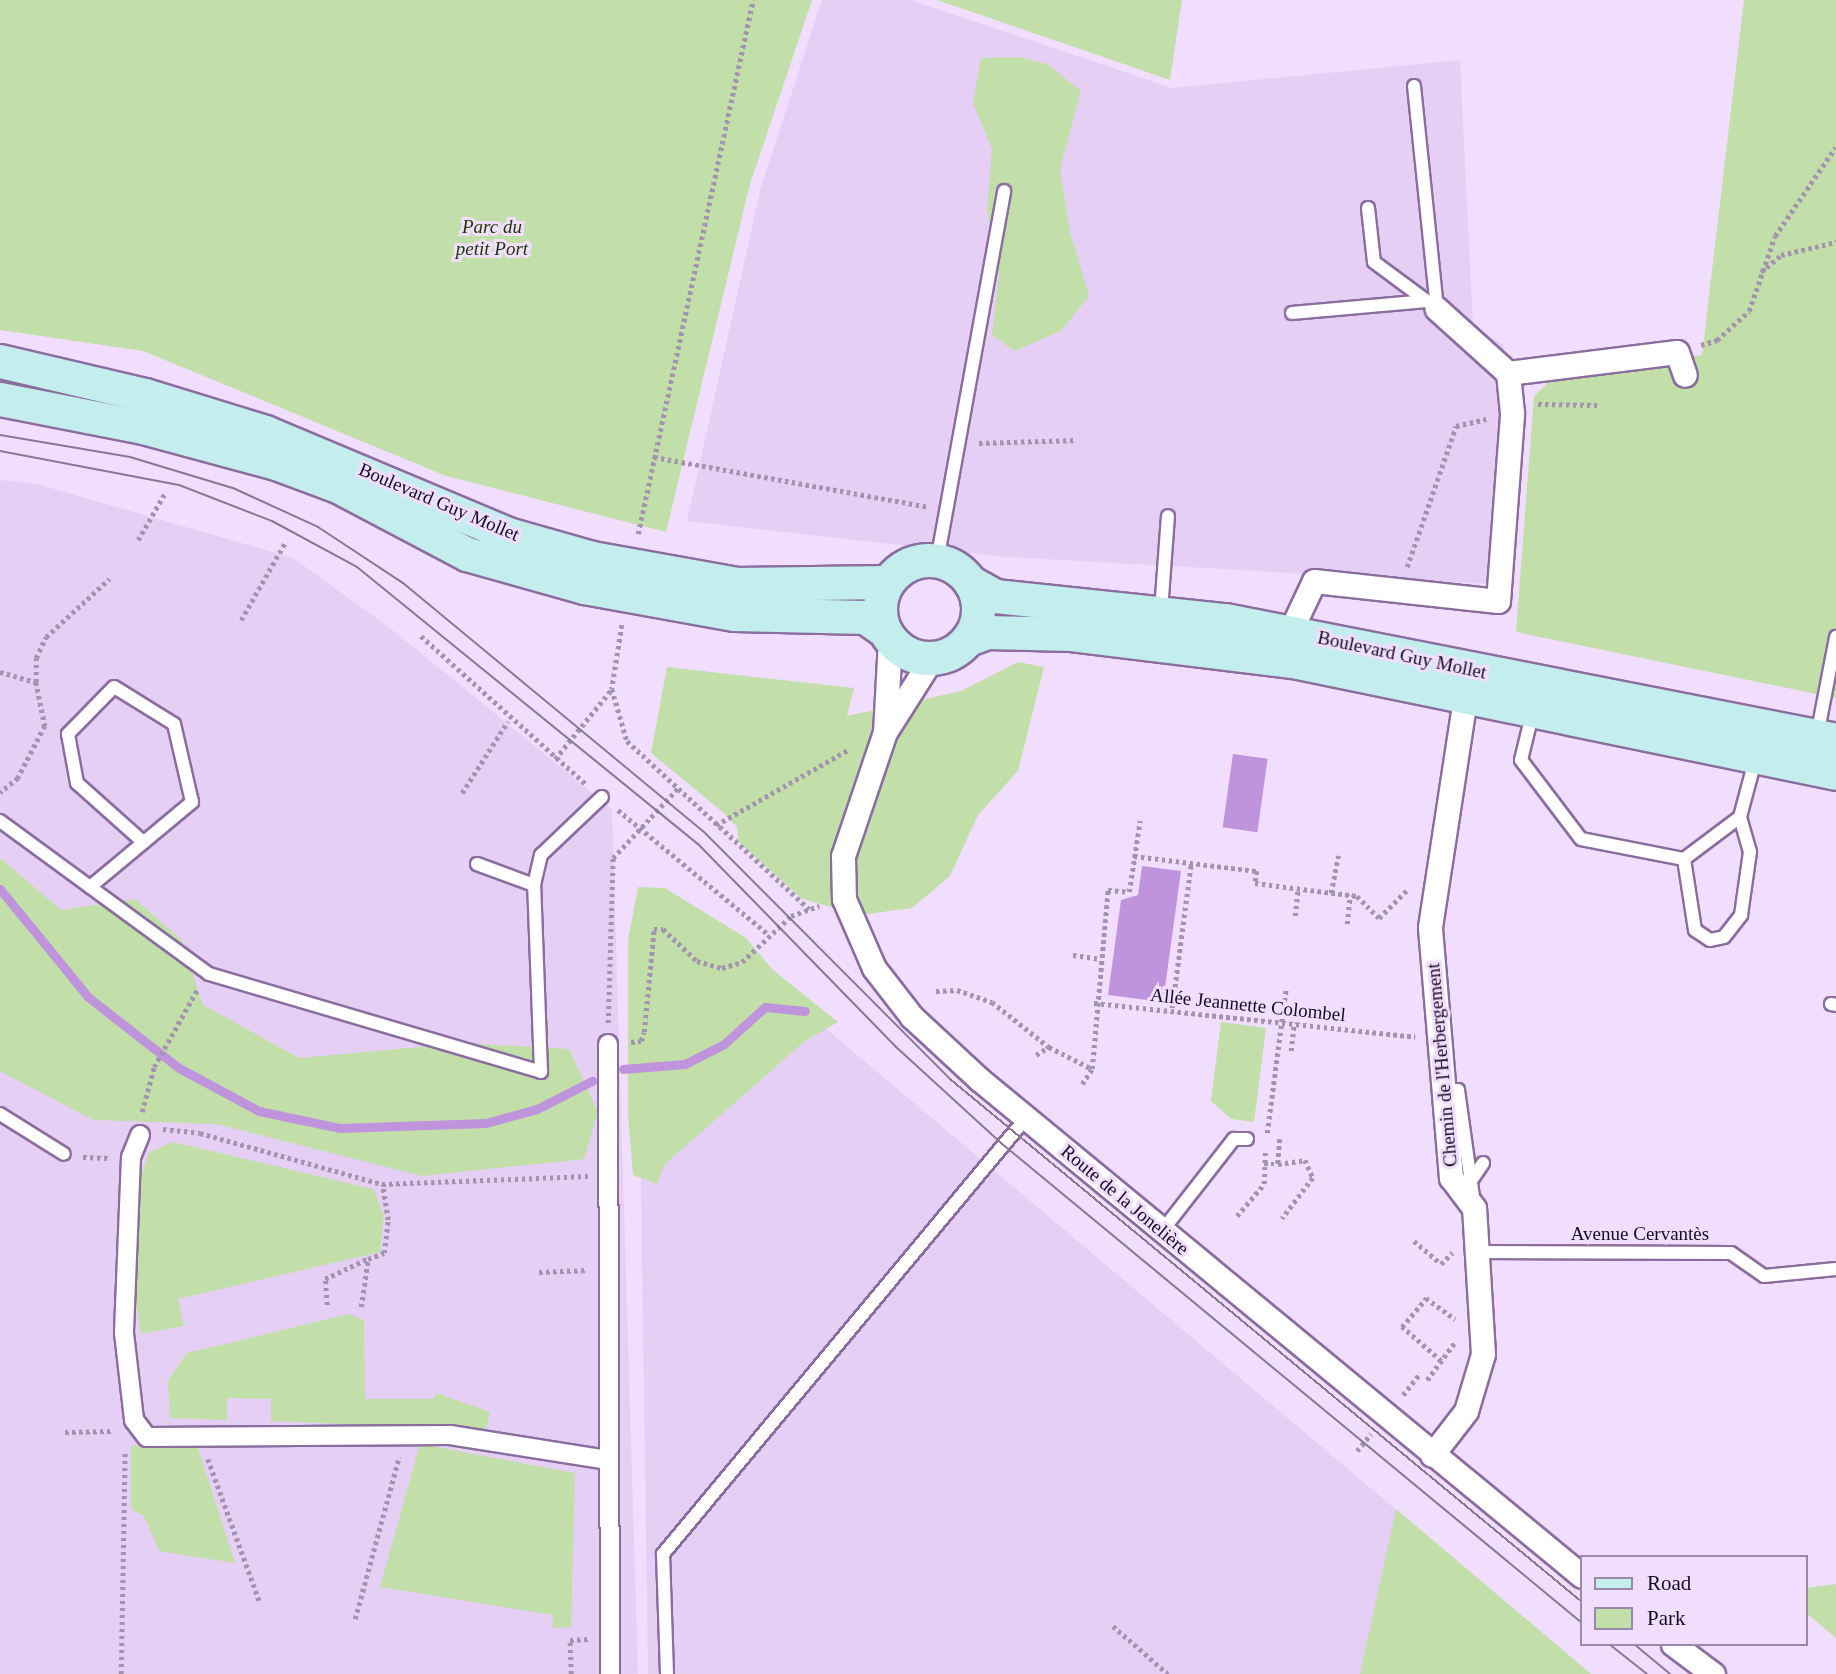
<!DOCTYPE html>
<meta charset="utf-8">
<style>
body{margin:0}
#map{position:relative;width:1836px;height:1674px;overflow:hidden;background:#f1deff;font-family:"Times New Roman",serif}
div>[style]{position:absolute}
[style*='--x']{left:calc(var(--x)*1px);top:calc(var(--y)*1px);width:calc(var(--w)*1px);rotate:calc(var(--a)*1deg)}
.built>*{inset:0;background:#e5cff4}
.green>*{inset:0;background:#c2dfaa}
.water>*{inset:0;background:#c093dd;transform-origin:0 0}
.stream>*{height:9px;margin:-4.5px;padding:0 4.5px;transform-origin:4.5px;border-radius:4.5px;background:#c093dd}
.path>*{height:4.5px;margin-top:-2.25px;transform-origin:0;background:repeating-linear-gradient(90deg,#a393af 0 3.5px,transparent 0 7px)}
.roads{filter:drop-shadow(2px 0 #8b6d9f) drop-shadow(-2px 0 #8b6d9f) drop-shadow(0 2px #8b6d9f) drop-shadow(0 -2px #8b6d9f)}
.service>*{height:12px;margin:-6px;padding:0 6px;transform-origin:6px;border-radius:6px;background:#fff}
.pedestrian>*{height:18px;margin:-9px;padding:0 9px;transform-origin:9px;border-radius:9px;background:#fff}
.minor>*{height:23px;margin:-11.5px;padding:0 11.5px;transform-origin:11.5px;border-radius:11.5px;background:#fff}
.secondary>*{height:33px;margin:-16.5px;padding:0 16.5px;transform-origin:16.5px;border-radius:16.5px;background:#c4eeed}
.secondary>.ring{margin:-16.5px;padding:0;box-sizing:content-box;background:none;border:33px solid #c4eeed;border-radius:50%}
.tram>*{height:2px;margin:-1px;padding:0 1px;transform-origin:1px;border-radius:1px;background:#887892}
span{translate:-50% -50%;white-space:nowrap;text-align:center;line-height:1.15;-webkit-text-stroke:6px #f1deff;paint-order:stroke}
.park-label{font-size:19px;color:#1d3700;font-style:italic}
.street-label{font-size:19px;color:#180c1f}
.legend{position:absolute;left:1580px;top:1555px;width:228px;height:91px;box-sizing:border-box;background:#f1deff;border:2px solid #9a8aa5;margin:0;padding:9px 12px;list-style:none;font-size:21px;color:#180c1f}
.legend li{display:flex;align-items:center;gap:14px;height:35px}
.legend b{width:35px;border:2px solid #9a8aa5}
</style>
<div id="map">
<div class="built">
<div style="clip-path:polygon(822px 0,910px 0,1172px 88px,1460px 60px,1473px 326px,1504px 345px,1490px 584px,1006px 557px,687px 521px,761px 187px)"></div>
<div style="clip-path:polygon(0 480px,37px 484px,293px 558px,390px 628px,612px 809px,638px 1674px,0 1674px)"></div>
<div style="clip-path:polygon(805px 1011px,1591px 1674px,648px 1674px,640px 1120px)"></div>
</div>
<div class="green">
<div style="clip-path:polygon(0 0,812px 0,750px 184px,666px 532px,446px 476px,143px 351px,0 330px)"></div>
<div style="clip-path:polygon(937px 0,1182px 0,1170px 80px)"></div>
<div style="clip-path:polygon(1744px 0,1836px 0,1836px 698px,1516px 632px,1534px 396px,1559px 372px,1702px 355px)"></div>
<div style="clip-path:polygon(1018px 57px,1047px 64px,1081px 91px,1060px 169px,1070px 232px,1089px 296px,1061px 331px,1014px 351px,992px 335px,999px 276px,987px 211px,992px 149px,973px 103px,981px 58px)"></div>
<div style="clip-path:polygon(1018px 662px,1044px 667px,1018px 771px,978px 815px,950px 876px,912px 908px,860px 915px,802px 899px,738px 841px,737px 827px,725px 814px,651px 753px,667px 667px,854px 688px,847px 716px,961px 691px)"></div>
<div style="clip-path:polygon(0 858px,61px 910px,135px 899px,182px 940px,203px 1005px,299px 1058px,464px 1043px,569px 1049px,598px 1112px,584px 1159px,422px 1176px,216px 1124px,93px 1120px,0 1071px)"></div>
<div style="clip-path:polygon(638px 887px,665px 888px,746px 938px,773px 970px,838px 1022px,805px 1041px,665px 1164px,657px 1184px,633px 1175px,628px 1116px,628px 941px)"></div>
<div style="clip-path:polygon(1221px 1022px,1266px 1028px,1254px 1122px,1231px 1119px,1211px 1101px)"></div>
<div style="clip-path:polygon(173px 1142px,373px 1189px,384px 1215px,380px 1252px,178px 1299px,184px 1326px,141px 1334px,133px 1288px,138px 1185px,149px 1152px)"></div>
<div style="clip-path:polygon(349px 1314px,364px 1320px,365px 1399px,433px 1399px,436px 1393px,490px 1412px,486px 1430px,271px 1421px,271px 1399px,227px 1398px,227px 1420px,170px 1418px,168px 1380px,187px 1353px)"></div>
<div style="clip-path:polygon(420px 1444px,575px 1473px,571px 1627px,552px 1628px,553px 1615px,380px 1587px)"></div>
<div style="clip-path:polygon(197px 1445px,235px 1563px,159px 1551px,144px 1516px,131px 1509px,131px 1446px)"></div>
<div style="clip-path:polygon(1396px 1509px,1591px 1674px,1360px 1674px)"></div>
<div style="clip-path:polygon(1836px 1584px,1836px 1638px,1806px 1613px,1806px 1588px)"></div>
</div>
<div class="water">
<div style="left:1233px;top:754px;width:35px;height:74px;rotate:8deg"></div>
<div style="clip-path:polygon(1142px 866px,1181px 871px,1163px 1002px,1108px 995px,1121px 900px,1138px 895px)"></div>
</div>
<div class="stream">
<div style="--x:0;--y:889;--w:139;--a:50.8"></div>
<div style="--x:88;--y:997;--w:115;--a:38"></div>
<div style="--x:179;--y:1068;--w:91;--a:28.3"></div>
<div style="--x:259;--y:1111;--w:83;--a:11.9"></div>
<div style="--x:340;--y:1128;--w:146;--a:-2"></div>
<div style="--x:486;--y:1123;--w:53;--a:-15.4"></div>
<div style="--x:537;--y:1109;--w:62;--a:-27"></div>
<div style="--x:623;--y:1069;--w:62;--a:-4.6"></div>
<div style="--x:685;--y:1064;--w:44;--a:-27.1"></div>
<div style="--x:724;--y:1044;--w:55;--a:-42.1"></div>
<div style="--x:765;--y:1007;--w:40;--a:5.7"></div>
</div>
<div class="path">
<div style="--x:1761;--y:272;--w:26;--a:-40"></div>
<div style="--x:1781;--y:255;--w:57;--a:-13.3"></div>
<div style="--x:1701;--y:345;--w:17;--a:-17"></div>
<div style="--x:1717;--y:340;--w:43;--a:-42.2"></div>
<div style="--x:1749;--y:311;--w:79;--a:-70.9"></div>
<div style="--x:1775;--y:236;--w:107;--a:-55.7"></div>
<div style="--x:1538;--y:404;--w:59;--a:1"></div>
<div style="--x:979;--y:443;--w:97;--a:-1.8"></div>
<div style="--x:654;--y:457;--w:279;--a:10.3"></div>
<div style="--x:638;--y:534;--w:546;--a:-77.85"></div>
<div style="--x:138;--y:540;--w:54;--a:-60.1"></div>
<div style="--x:1407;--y:567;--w:149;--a:-70.8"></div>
<div style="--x:1456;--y:426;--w:31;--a:-13"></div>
<div style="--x:241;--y:620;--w:89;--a:-60.3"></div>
<div style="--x:622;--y:625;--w:65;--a:98.9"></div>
<div style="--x:612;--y:689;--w:54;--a:73.9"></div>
<div style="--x:627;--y:741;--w:248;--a:42.7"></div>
<div style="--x:421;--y:636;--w:223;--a:41.9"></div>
<div style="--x:0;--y:672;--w:37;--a:16"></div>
<div style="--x:36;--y:682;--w:45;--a:78.4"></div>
<div style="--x:45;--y:726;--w:59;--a:117.4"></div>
<div style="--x:18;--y:778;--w:23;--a:140"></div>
<div style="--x:36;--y:682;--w:24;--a:-90"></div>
<div style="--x:36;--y:658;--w:23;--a:-65"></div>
<div style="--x:46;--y:637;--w:86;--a:-42.6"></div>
<div style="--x:555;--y:759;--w:89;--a:-50.9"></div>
<div style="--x:462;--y:793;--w:85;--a:-57.4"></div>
<div style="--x:618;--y:810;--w:195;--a:39.6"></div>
<div style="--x:716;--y:825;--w:152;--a:-29.6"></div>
<div style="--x:1134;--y:856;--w:124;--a:7"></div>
<div style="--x:1257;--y:871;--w:12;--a:99"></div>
<div style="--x:1255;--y:883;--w:103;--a:7.3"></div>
<div style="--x:1357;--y:896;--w:31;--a:45"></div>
<div style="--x:1379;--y:918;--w:41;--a:-45"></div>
<div style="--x:1331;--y:893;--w:38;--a:-79"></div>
<div style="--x:1295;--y:916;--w:27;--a:-84"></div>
<div style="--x:1347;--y:924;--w:29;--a:-84"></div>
<div style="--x:1073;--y:955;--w:27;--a:8"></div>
<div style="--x:936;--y:991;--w:21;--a:-3"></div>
<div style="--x:957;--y:990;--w:37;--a:19"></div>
<div style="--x:992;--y:1002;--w:73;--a:38.3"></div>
<div style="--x:1049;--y:1047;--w:48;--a:27.1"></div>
<div style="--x:1094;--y:1003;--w:323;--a:6"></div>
<div style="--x:1172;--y:1008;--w:146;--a:-82.5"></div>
<div style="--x:608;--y:1023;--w:165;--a:-88.3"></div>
<div style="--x:613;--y:858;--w:96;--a:-47.1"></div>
<div style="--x:631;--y:1042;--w:10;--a:-6"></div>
<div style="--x:641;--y:1041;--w:9;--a:-72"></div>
<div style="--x:644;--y:1032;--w:103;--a:-84.5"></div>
<div style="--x:654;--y:929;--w:9;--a:0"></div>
<div style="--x:663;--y:929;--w:47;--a:43.3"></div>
<div style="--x:697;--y:961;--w:26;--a:16"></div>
<div style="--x:722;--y:968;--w:21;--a:-17"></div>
<div style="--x:742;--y:962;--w:67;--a:-43.2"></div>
<div style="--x:791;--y:916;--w:30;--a:-20"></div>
<div style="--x:1291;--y:1051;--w:29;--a:-84"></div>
<div style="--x:1036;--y:1055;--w:15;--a:-32"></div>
<div style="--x:1082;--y:1084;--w:18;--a:-56"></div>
<div style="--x:1092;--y:1069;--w:180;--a:-84.9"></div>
<div style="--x:1108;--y:890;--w:21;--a:5"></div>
<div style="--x:1129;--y:892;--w:72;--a:-81.2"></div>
<div style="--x:142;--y:1112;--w:47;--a:-75.1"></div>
<div style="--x:154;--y:1067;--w:88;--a:-60.8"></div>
<div style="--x:163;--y:1129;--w:37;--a:6"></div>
<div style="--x:200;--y:1133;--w:189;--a:15.7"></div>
<div style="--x:382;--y:1184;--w:206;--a:-2.2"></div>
<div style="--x:1267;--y:1133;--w:145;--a:-82.5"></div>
<div style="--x:1280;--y:1139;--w:25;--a:95"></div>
<div style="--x:1278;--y:1164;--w:27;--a:-8"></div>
<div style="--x:1305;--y:1160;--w:20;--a:66"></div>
<div style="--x:1313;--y:1178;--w:51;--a:127.1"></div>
<div style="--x:83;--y:1157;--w:26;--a:2"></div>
<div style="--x:1264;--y:1164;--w:14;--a:0"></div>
<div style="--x:1237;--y:1216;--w:42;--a:-49.8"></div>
<div style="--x:1264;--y:1184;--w:32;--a:-88"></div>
<div style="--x:1414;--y:1241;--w:35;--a:40"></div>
<div style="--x:1441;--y:1264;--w:16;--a:-45"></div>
<div style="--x:539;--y:1272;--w:49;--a:-2.3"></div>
<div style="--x:327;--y:1305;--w:26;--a:-94"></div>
<div style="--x:325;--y:1279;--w:47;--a:-25.5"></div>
<div style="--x:361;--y:1307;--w:49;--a:-81.7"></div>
<div style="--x:368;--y:1259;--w:17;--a:-21"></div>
<div style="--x:384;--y:1253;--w:33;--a:-83"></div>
<div style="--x:388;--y:1220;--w:36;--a:-99"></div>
<div style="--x:1441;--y:1361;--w:52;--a:-138.9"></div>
<div style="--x:1402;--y:1327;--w:38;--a:-50"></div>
<div style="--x:1426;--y:1298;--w:36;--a:36"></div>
<div style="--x:1427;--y:1380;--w:47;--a:-53.6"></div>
<div style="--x:1403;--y:1395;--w:28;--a:-52"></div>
<div style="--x:65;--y:1432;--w:49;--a:-1.2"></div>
<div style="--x:1357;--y:1451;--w:22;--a:-51"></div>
<div style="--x:208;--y:1459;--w:153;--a:70.1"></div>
<div style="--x:355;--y:1619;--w:168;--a:-74.8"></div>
<div style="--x:1113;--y:1626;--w:73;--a:41.1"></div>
<div style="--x:121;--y:1674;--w:224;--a:-89"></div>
<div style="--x:571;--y:1674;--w:34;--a:-92"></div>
<div style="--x:570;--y:1640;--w:18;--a:-3"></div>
</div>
<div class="roads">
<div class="service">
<div style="--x:1414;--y:86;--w:224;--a:84.1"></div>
<div style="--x:1368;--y:208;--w:54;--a:83.7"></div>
<div style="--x:1374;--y:262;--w:67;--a:36.5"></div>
<div style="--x:1292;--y:313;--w:135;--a:-5.1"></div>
<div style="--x:937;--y:561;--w:376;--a:-79.7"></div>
<div style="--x:1161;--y:611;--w:95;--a:-85.8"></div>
<div style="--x:1533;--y:711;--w:50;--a:103.8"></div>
<div style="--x:1521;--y:760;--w:99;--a:52.8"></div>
<div style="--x:1581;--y:839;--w:105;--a:11"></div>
<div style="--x:1684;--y:859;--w:70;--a:-36.9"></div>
<div style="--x:1740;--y:817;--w:62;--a:-75.1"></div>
<div style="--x:1817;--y:736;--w:101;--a:-79.1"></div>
<div style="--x:0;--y:821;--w:259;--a:36.2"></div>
<div style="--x:209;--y:974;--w:346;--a:16.4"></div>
<div style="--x:541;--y:1072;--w:187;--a:-92.1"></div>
<div style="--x:534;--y:885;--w:31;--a:-77"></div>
<div style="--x:541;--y:855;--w:84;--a:-43.6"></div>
<div style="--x:1684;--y:859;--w:72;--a:81.2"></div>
<div style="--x:1695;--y:930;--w:18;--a:34"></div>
<div style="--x:1710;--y:940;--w:14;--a:-12"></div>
<div style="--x:1724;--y:937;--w:28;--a:-52"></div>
<div style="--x:1741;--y:915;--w:64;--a:-81.9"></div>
<div style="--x:1750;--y:852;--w:36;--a:-106"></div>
<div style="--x:477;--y:864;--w:61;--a:20.2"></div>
<div style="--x:90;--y:887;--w:133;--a:-39.8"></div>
<div style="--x:192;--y:802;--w:80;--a:-103"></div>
<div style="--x:174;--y:724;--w:70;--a:-148.3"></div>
<div style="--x:114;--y:687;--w:66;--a:134.4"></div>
<div style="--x:68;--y:734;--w:50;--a:79.6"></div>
<div style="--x:77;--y:783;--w:89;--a:41.8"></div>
<div style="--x:1831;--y:1004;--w:5;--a:11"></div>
<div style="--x:1445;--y:1090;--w:13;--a:0"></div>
<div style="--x:1458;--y:1090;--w:115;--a:82"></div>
<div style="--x:0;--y:1114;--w:75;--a:32"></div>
<div style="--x:1473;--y:1178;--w:18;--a:-56"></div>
<div style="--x:1162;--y:1231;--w:117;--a:-52"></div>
<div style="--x:1234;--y:1139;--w:13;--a:0"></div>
<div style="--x:1478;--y:1252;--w:253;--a:0.2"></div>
<div style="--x:1731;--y:1253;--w:40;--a:34.9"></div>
<div style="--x:1764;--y:1276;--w:72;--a:-5.6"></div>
<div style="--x:667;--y:1674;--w:120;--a:-91.9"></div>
<div style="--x:663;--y:1554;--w:567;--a:-50.22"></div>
</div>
<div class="pedestrian">
<div style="--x:608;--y:1044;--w:630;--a:89.82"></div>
<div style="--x:140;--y:1135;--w:24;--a:112"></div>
<div style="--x:131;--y:1157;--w:176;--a:92.3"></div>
<div style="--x:124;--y:1333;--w:88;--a:83.4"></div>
<div style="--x:134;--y:1420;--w:21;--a:53"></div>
<div style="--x:147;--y:1437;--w:303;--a:-0.4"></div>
<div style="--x:450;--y:1435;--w:159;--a:9"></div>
</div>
<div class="minor">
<div style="--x:1508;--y:373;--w:170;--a:-7.1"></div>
<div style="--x:1677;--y:352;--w:24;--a:71"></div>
<div style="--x:1290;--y:632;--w:56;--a:-64.8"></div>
<div style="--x:1314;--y:581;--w:185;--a:6.2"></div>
<div style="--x:1498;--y:601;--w:189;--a:-85.7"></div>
<div style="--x:1512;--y:413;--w:40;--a:-95.7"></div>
<div style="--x:1508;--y:373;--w:96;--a:-138"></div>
<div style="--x:932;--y:658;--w:88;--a:122.4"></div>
<div style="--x:885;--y:732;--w:131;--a:108.7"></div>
<div style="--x:843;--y:856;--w:43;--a:88.7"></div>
<div style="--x:844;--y:899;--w:75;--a:66.5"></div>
<div style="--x:874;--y:968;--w:62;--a:52.2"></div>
<div style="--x:912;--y:1017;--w:91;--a:42.8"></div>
<div style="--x:979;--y:1079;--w:781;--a:39.5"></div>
<div style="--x:885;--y:732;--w:93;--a:-86.9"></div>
<div style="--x:1432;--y:1455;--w:56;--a:-52.3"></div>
<div style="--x:1466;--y:1411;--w:59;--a:-73.4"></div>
<div style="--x:1483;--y:1354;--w:146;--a:-93.5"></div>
<div style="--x:1474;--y:1208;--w:38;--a:-127"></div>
<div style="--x:1451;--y:1178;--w:252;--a:-94.8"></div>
<div style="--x:1430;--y:927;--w:233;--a:-81.3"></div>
<div style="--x:1673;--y:1644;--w:50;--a:36.9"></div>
</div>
<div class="secondary">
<div style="--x:0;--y:361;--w:149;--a:13.2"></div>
<div style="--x:145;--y:395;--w:126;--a:17.1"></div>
<div style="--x:265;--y:432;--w:264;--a:22.8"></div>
<div style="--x:508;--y:534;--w:87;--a:15.9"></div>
<div style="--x:592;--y:558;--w:146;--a:10.2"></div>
<div style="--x:736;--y:584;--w:152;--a:-0.8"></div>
<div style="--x:0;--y:399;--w:146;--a:11.1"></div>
<div style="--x:143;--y:427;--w:138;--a:15.1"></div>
<div style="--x:276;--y:463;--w:66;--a:20.4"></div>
<div style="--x:338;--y:486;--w:146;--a:27.8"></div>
<div style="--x:467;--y:554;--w:122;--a:15.8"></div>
<div style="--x:584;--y:587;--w:152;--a:10.2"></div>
<div style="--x:734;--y:614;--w:131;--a:1.3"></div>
<div style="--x:865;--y:617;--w:24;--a:35"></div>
<div class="ring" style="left:880px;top:560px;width:65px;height:65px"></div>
<div style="--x:970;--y:582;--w:29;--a:29"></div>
<div style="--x:995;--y:596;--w:231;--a:6"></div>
<div style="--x:1225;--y:620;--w:623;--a:11.11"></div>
<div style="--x:968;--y:639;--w:20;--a:-20"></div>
<div style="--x:987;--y:632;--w:84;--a:1.4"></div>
<div style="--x:1071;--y:634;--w:229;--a:7"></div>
<div style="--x:1298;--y:662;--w:549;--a:11.66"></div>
</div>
</div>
<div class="tram">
<div style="--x:0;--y:435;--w:132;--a:9.6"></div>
<div style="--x:130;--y:457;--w:108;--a:16.8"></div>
<div style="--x:233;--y:488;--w:94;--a:24.6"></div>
<div style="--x:318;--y:527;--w:102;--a:33.4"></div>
<div style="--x:403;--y:583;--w:393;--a:39.6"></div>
<div style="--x:706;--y:834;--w:346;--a:45.1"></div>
<div style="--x:950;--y:1079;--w:820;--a:39.61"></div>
<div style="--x:0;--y:451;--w:182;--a:10.8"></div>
<div style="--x:179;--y:485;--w:100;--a:21.2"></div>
<div style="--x:272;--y:521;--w:97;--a:28.4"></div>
<div style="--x:357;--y:567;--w:439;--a:39.1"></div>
<div style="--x:698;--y:844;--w:284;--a:45.7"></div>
<div style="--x:896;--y:1047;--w:142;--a:42.4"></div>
<div style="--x:1001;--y:1143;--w:754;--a:39.56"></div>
<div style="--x:1609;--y:1644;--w:48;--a:38.3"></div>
<div style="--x:1634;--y:1644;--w:47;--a:39.8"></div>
</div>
<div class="park-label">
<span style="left:492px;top:238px">Parc du<br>petit Port</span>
</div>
<div class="street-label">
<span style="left:439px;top:502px;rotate:23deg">Boulevard Guy Mollet</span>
<span style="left:1402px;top:655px;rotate:12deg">Boulevard Guy Mollet</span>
<span style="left:1248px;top:1005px;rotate:6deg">Allée Jeannette Colombel</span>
<span style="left:1442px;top:1065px;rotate:-95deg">Chemin de l'Herbergement</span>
<span style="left:1125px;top:1200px;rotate:40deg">Route de la Jonelière</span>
<span style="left:1640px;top:1234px">Avenue Cervantès</span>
</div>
<ul class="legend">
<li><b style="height:9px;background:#c4eeed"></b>Road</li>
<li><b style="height:19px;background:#c2dfaa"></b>Park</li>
</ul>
</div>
